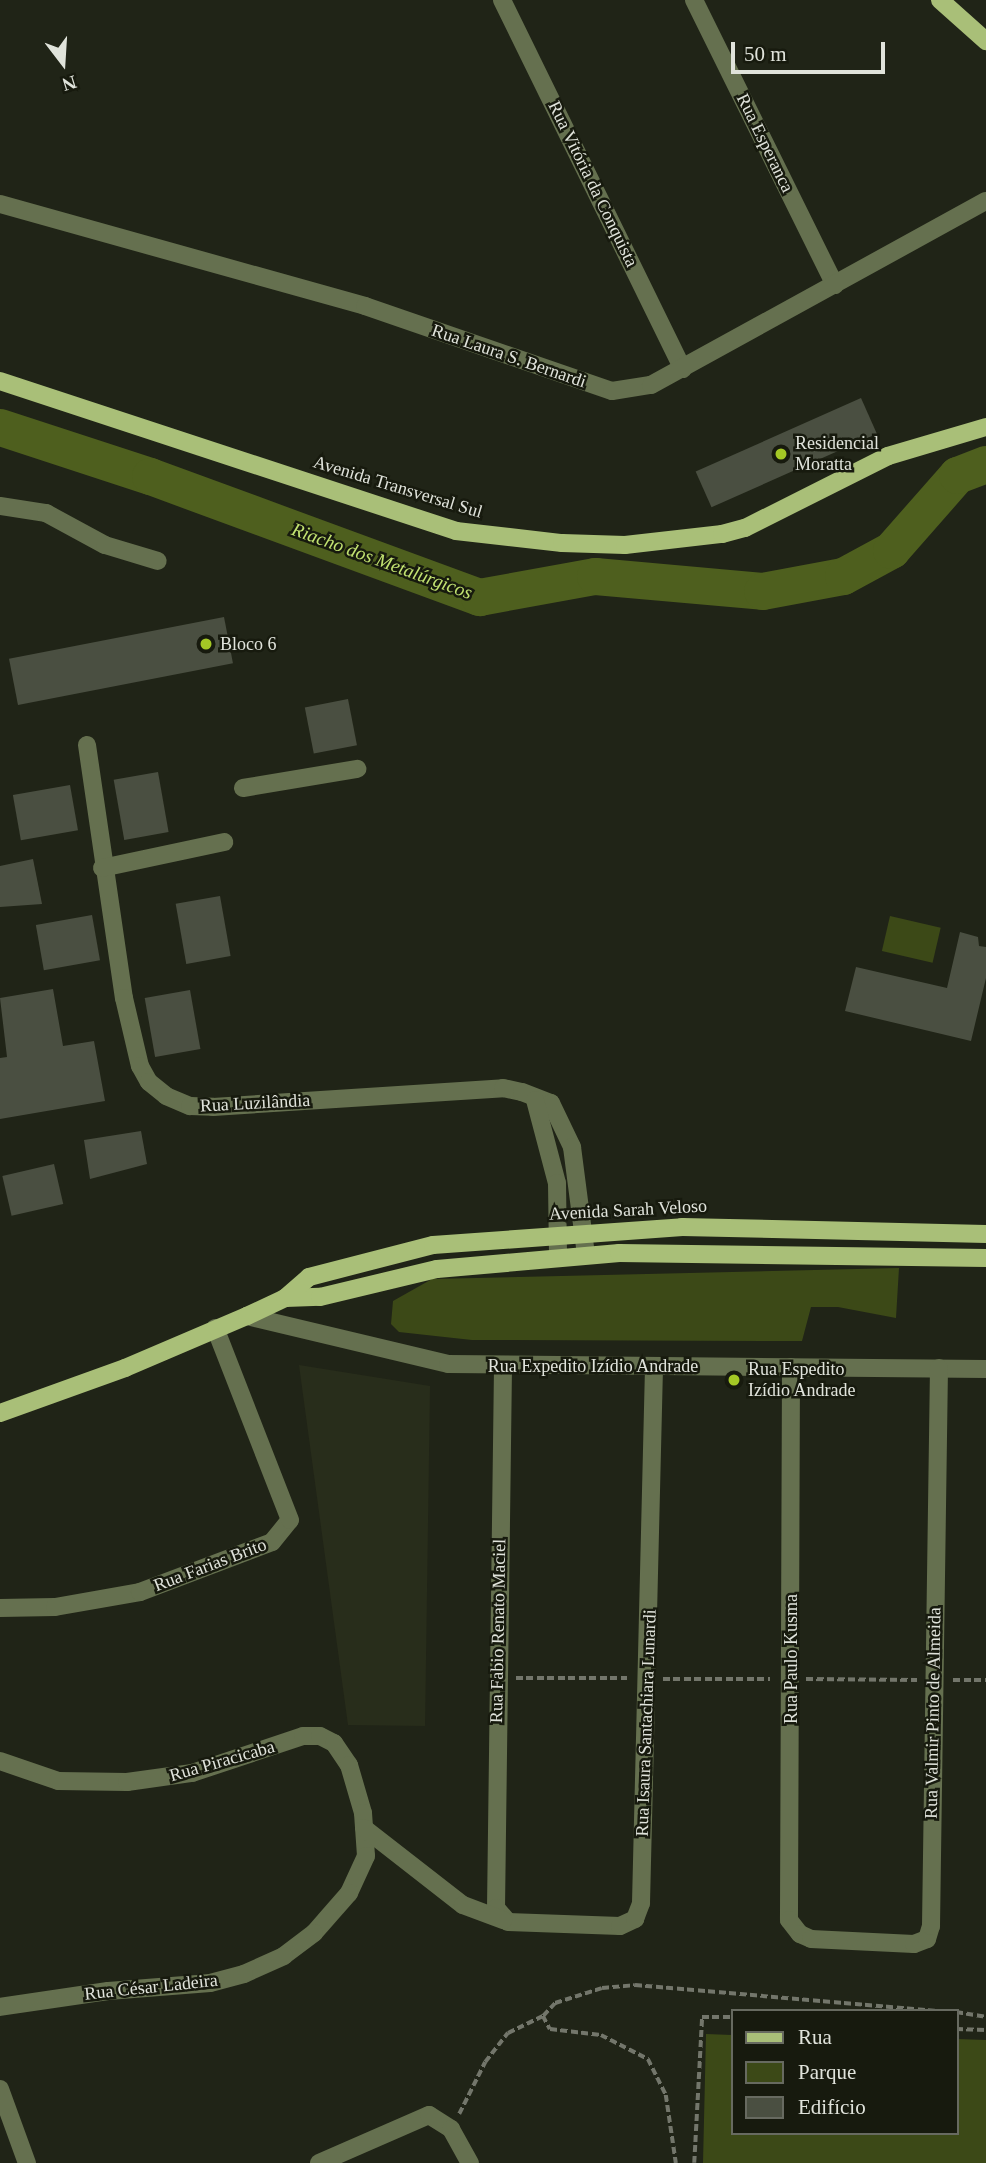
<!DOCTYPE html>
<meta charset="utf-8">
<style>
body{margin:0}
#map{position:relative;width:986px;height:2163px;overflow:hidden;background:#202417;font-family:Georgia,serif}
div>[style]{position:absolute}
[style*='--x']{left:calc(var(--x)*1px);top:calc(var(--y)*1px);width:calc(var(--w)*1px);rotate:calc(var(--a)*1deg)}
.built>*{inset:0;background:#282d1b}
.green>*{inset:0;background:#3c4917;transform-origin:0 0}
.river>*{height:37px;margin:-18.5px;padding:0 18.5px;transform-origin:18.5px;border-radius:18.5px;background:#4e5f1e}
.building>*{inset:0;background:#4a4f41;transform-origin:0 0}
.path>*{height:3.5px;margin-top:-1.75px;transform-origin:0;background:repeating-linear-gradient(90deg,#73766b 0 7px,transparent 0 10.5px)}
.minor>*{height:18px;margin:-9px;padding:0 9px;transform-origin:9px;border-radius:9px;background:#65704f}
.major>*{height:18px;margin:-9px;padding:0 9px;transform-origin:9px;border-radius:9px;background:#a9bf78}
.dots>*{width:19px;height:19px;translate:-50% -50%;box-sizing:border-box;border:4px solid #171a0e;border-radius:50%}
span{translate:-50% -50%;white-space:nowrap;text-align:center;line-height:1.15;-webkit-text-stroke:5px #171a0e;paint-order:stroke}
.street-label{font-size:18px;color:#e0e3db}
.poi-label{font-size:18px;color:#e0e3db}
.left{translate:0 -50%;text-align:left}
.water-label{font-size:19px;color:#c2e271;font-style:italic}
.legend{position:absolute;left:731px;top:2009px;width:228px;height:126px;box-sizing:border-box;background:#171a0e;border:2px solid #676a60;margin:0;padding:9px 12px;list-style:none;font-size:21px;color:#e0e3db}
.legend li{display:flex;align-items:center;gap:14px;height:35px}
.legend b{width:35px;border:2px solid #676a60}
.north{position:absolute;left:28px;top:28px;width:70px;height:70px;-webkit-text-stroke:5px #171a0e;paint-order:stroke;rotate:163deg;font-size:19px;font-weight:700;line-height:28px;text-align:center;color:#e0e3db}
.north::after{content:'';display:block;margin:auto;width:24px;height:32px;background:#e0e3db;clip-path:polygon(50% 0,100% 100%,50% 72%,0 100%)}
.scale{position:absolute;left:731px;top:42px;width:154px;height:32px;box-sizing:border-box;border:4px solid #e0e3db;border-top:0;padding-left:9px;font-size:21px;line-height:24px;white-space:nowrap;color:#e0e3db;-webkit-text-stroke:5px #171a0e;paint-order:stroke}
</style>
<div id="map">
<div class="built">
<div style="clip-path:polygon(299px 1365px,430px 1386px,425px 1726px,348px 1725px)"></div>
</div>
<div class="green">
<div style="left:890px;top:916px;width:52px;height:36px;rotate:13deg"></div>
<div style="clip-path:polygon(899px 1268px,896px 1318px,838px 1307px,811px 1307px,802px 1341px,472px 1340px,399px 1332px,391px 1324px,393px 1301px,432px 1279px)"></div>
<div style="clip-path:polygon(706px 2034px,732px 2035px,732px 2133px,956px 2133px,956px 2039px,986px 2040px,986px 2163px,703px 2163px)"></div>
</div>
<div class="river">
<div style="--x:0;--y:427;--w:158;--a:18.1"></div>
<div style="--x:150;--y:476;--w:351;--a:20.2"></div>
<div style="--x:479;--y:597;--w:118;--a:-10.3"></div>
<div style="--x:595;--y:576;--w:168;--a:5.1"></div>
<div style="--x:762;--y:591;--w:82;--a:-10.5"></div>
<div style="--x:843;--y:576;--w:55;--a:-28.4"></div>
<div style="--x:891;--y:550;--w:100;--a:-48.7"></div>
<div style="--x:957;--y:475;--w:31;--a:-21"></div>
</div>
<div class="building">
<div style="left:861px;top:398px;width:39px;height:181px;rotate:66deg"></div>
<div style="left:224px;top:617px;width:47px;height:219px;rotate:79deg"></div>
<div style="left:348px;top:699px;width:47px;height:44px;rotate:79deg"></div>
<div style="left:158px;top:772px;width:61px;height:45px;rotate:80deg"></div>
<div style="left:70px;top:785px;width:46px;height:58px;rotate:80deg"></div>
<div style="clip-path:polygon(33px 859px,42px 904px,0 907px,0 866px)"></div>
<div style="left:220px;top:896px;width:61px;height:45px;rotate:80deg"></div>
<div style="left:92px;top:915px;width:46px;height:57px;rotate:80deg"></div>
<div style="clip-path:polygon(960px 932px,978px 937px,979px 946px,986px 947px,986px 978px,971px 1041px,845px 1011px,856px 967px,947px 988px)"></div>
<div style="clip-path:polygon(53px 989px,63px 1046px,94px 1041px,105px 1101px,0 1119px,0 1058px,7px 1057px,0 998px)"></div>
<div style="left:190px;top:990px;width:60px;height:46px;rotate:80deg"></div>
<div style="clip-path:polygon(141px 1131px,147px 1164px,90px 1179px,84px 1140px)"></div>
<div style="left:54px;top:1164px;width:41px;height:53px;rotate:77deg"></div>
</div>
<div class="path">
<div style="--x:516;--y:1678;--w:111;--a:0"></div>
<div style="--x:663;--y:1679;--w:107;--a:0"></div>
<div style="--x:806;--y:1679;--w:111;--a:0.5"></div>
<div style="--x:953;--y:1680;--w:33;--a:0"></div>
<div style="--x:956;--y:2012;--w:30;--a:9"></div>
<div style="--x:543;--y:2016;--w:15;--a:62"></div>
<div style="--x:550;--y:2029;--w:51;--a:6.7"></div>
<div style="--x:601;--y:2035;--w:53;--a:27.1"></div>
<div style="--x:648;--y:2059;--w:40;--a:63.4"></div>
<div style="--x:666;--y:2095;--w:69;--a:81.6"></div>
<div style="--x:956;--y:2029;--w:30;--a:2"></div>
<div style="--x:459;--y:2114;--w:58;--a:-63.4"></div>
<div style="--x:485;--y:2062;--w:37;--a:-52"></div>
<div style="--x:508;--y:2033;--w:39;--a:-26"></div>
<div style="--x:543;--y:2016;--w:18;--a:-47"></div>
<div style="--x:555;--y:2003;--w:49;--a:-17.7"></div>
<div style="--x:602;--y:1988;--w:33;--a:-5"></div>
<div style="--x:635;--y:1985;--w:306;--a:4.9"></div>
<div style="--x:694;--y:2163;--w:146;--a:-86.9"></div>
<div style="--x:702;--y:2017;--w:30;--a:0"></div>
</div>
<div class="minor">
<div style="--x:502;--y:0;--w:411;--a:63.9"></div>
<div style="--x:694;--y:0;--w:318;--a:63.7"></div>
<div style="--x:0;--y:204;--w:379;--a:15.6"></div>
<div style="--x:365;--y:306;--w:261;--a:19"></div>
<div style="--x:612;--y:391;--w:39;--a:-9"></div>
<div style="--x:651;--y:385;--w:382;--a:-28.8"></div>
<div style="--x:0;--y:506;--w:47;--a:8.7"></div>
<div style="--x:46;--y:513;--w:67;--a:28.5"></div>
<div style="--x:105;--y:545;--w:55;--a:16.8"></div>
<div style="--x:87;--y:745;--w:256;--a:81.7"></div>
<div style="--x:124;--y:998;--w:70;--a:76.8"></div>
<div style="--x:140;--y:1066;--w:18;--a:61"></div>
<div style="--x:149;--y:1082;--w:22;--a:39"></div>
<div style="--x:166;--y:1096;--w:26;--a:23"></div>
<div style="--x:190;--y:1106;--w:23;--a:2"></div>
<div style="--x:213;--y:1107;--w:291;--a:-3.7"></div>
<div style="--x:503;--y:1088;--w:19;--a:12"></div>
<div style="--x:522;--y:1092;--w:31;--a:21"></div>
<div style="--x:551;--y:1103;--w:49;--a:64.5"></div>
<div style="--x:572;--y:1147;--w:109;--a:82.6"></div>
<div style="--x:243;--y:788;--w:116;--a:-9.5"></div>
<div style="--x:102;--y:868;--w:125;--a:-12"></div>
<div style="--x:535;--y:1100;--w:86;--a:75.2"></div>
<div style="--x:557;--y:1183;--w:74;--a:89.2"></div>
<div style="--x:247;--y:1316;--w:207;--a:13.4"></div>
<div style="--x:448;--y:1364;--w:538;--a:0.53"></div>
<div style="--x:503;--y:1367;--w:541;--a:90.74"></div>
<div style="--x:496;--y:1908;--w:18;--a:49"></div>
<div style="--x:508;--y:1922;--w:112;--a:2"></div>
<div style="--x:620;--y:1926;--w:17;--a:-25"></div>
<div style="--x:635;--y:1919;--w:17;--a:-69"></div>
<div style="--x:641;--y:1903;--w:537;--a:-88.61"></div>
<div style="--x:791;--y:1367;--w:553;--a:90.21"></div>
<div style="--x:789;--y:1920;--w:18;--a:52"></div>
<div style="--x:800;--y:1934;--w:12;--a:24"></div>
<div style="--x:811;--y:1939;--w:103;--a:2.8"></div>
<div style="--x:914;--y:1944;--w:14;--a:-21"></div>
<div style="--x:927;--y:1939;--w:14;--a:-73"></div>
<div style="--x:931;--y:1926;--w:558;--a:-89.18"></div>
<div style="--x:0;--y:1608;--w:55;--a:-1"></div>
<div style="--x:55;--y:1607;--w:86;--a:-10"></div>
<div style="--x:140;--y:1592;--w:141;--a:-20.7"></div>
<div style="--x:272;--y:1542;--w:28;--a:-51"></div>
<div style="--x:290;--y:1520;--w:206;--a:-111.3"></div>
<div style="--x:0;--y:1761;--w:61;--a:19"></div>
<div style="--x:58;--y:1781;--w:69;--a:0.8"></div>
<div style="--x:127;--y:1782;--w:66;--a:-7.9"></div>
<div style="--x:192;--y:1773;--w:117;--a:-18.4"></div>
<div style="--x:303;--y:1736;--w:17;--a:0"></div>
<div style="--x:320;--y:1736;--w:16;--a:27"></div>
<div style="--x:334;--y:1743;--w:27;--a:56"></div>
<div style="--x:349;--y:1765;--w:50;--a:73.7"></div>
<div style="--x:363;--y:1813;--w:43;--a:86"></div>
<div style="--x:366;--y:1856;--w:41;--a:114.7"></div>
<div style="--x:349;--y:1893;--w:53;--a:131.2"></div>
<div style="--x:314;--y:1933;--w:38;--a:143"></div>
<div style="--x:284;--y:1956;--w:44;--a:155.8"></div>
<div style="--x:244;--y:1974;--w:35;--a:165"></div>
<div style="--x:210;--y:1983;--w:102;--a:175.5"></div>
<div style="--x:108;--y:1991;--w:109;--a:171.6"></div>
<div style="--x:364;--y:1828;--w:125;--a:37.9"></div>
<div style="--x:463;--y:1905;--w:43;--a:20.6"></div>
<div style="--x:0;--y:2089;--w:79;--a:70"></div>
<div style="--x:319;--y:2163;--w:120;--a:-23.6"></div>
<div style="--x:429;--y:2115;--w:26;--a:32"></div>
<div style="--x:451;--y:2129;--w:39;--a:61"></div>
</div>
<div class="major">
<div style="--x:940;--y:0;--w:62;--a:41.7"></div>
<div style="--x:0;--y:381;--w:480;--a:18.2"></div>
<div style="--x:456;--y:531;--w:107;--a:6.5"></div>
<div style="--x:562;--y:543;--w:63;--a:1.8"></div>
<div style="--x:625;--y:545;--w:98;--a:-6.5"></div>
<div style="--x:722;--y:534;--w:24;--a:-15"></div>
<div style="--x:745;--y:528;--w:160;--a:-26.7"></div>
<div style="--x:888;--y:456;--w:102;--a:-16.5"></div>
<div style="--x:285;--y:1298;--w:35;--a:-2"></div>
<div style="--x:320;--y:1297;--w:120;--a:-13.5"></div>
<div style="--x:437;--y:1269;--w:183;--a:-5"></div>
<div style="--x:619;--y:1253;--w:367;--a:0.8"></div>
<div style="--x:0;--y:1413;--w:133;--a:-19.8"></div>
<div style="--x:125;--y:1368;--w:133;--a:-23.1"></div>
<div style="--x:247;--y:1316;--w:42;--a:-25.3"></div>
<div style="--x:285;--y:1298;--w:32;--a:-41"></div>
<div style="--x:309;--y:1277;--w:128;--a:-14.5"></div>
<div style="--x:433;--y:1245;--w:250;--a:-4.1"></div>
<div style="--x:682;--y:1227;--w:304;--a:1.3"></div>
</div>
<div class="dots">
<div style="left:781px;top:454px;background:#a4c825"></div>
<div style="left:206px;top:644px;background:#a4c825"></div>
<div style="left:734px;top:1380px;background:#a4c825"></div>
</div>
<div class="street-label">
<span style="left:765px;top:143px;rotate:64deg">Rua Esperanca</span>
<span style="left:593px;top:184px;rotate:64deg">Rua Vitória da Conquista</span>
<span style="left:509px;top:356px;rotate:19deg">Rua Laura S. Bernardi</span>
<span style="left:398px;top:487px;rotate:17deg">Avenida Transversal Sul</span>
<span style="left:255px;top:1103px;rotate:-3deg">Rua Luzilândia</span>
<span style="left:628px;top:1210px;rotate:-3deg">Avenida Sarah Veloso</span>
<span style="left:593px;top:1366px">Rua Expedito Izídio Andrade</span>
<span style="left:210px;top:1565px;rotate:-21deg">Rua Farias Brito</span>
<span style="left:498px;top:1631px;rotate:-89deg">Rua Fabio Renato Maciel</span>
<span style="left:791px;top:1659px;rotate:-90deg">Rua Paulo Kusma</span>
<span style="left:933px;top:1713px;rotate:-89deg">Rua Valmir Pinto de Almeida</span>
<span style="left:646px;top:1723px;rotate:-88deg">Rua Isaura Santachiara Lunardi</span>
<span style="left:222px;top:1761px;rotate:-16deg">Rua Piracicaba</span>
<span style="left:151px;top:1987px;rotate:-6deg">Rua César Ladeira</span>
</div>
<div class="poi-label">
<span class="left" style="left:795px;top:454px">Residencial<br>Moratta</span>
<span class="left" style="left:220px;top:644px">Bloco 6</span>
<span class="left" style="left:748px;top:1380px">Rua Espedito<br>Izídio Andrade</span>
</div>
<div class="water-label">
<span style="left:382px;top:561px;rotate:20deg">Riacho dos Metalúrgicos</span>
</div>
<ul class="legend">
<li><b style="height:9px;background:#a9bf78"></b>Rua</li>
<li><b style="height:19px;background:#3c4917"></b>Parque</li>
<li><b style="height:19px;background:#4a4f41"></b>Edifício</li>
</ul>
<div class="north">N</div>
<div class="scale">50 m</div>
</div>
